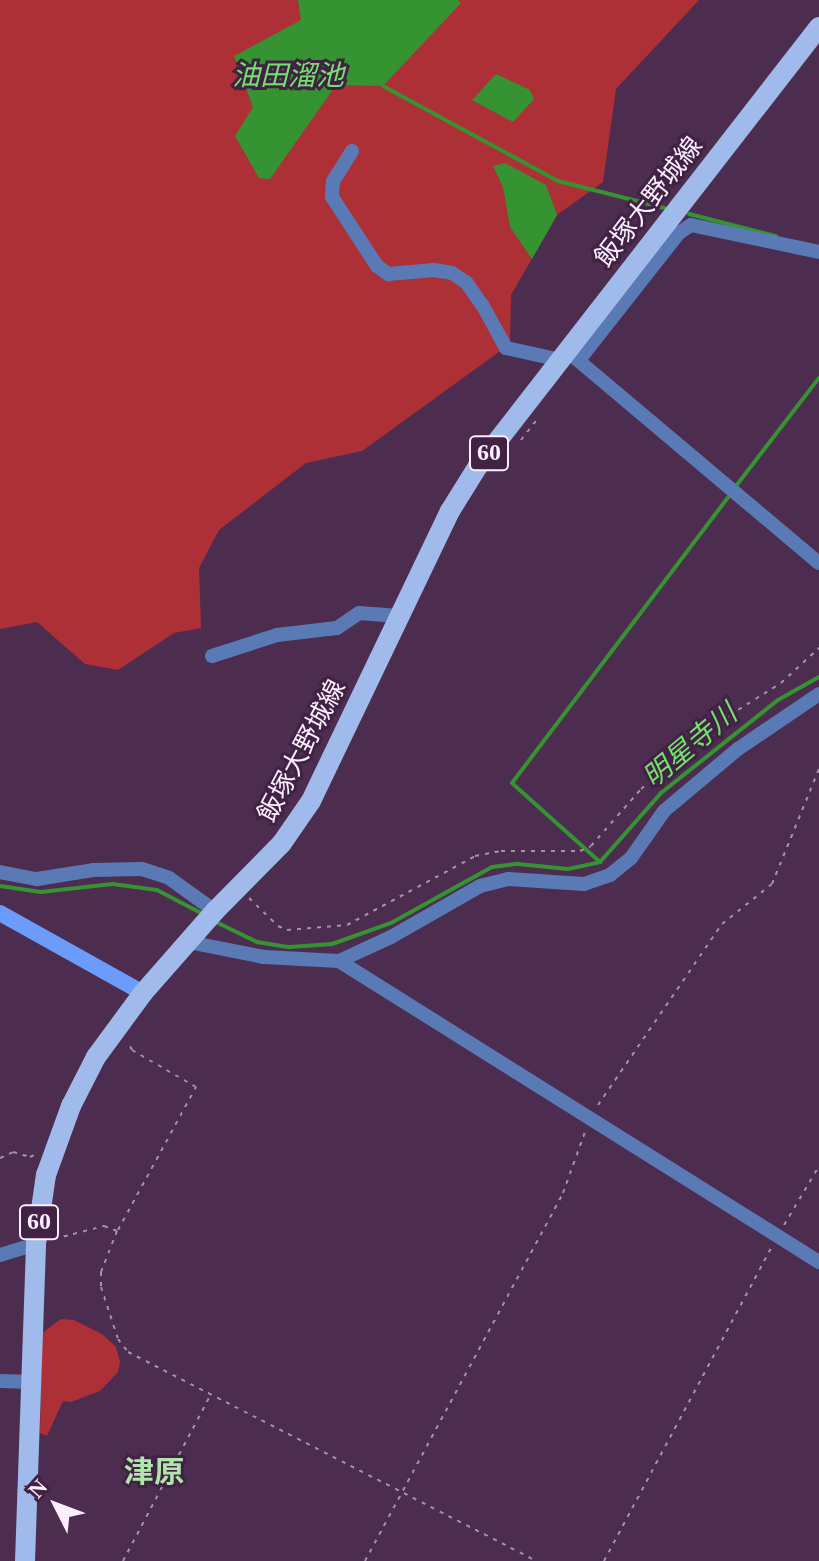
<!DOCTYPE html>
<meta charset="utf-8">
<style>
body{margin:0}
#map{position:relative;width:819px;height:1561px;overflow:hidden;background:#4c2d50;font-family:"Times New Roman","Noto Sans JP",serif}
div>[style]{position:absolute}
[style*='--x']{left:calc(var(--x)*1px);top:calc(var(--y)*1px);width:calc(var(--w)*1px);rotate:calc(var(--a)*1deg)}
.forest>*{inset:0;background:#ae3037}
.water>*{inset:0;background:#359331}
.stream>*{height:4px;margin:-2px;padding:0 2px;transform-origin:2px;border-radius:2px;background:#359331}
.path>*{height:2px;margin-top:-1px;transform-origin:0;background:repeating-linear-gradient(90deg,#a691a9 0 4px,transparent 0 10px)}
.street>*{height:14px;margin:-7px;padding:0 7px;transform-origin:7px;border-radius:7px;background:#5a7ab6}
.secondary>*{height:16px;margin:-8px;padding:0 8px;transform-origin:8px;border-radius:8px;background:#6b9cfc}
.primary>*{height:20px;margin:-10px;padding:0 10px;transform-origin:10px;border-radius:10px;background:#a0bbeb}
span{translate:-50% -50%;white-space:nowrap;text-align:center;line-height:1.15;-webkit-text-stroke:6px #412245;paint-order:stroke}
.shield-label span{padding:2px 6px;background:#412245;border:2px solid;border-radius:6px;-webkit-text-stroke-width:0}
.shield-label{font-size:24px;color:#fbeffd;font-weight:700}
.street-label{font-size:26px;color:#fbeffd}
.water-label{font-size:28px;color:#71e36a;font-style:italic}
.quarter-label{font-size:30px;color:#afe6aa;font-weight:700}
.north{position:absolute;left:16px;top:1465px;width:80px;height:80px;-webkit-text-stroke:6px #412245;paint-order:stroke;rotate:312deg;font-size:22px;font-weight:700;line-height:32px;text-align:center;color:#fbeffd}
.north::after{content:'';display:block;margin:auto;width:28px;height:36px;background:#fbeffd;clip-path:polygon(50% 0,100% 100%,50% 72%,0 100%)}
</style>
<div id="map">
<div class="forest">
<div style="clip-path:polygon(0 0,699px 0,616px 89px,603px 182px,557px 215px,511px 295px,510px 344px,362px 451px,306px 463px,219px 530px,199px 568px,201px 628px,174px 633px,118px 670px,85px 664px,37px 622px,0 629px)"></div>
<div style="clip-path:polygon(61px 1319px,74px 1320px,102px 1334px,116px 1347px,120px 1362px,118px 1372px,100px 1391px,71px 1402px,63px 1401px,47px 1436px,40px 1433px,42px 1333px)"></div>
</div>
<div class="water">
<div style="clip-path:polygon(298px 0,458px 0,461px 3px,383px 86px,336px 85px,270px 179px,259px 178px,235px 136px,253px 107px,234px 56px,301px 20px)"></div>
<div style="clip-path:polygon(496px 74px,530px 90px,534px 99px,513px 122px,472px 100px)"></div>
<div style="clip-path:polygon(505px 163px,546px 185px,557px 215px,532px 259px,510px 227px,503px 187px,493px 166px)"></div>
</div>
<div class="stream">
<div style="--x:383;--y:86;--w:199;--a:28.5"></div>
<div style="--x:558;--y:181;--w:110;--a:14.2"></div>
<div style="--x:689;--y:214;--w:90;--a:14.2"></div>
<div style="--x:736;--y:486;--w:136;--a:-52.5"></div>
<div style="--x:600;--y:862;--w:118;--a:-138.1"></div>
<div style="--x:512;--y:783;--w:363;--a:-52.9"></div>
<div style="--x:600;--y:862;--w:92;--a:-48.5"></div>
<div style="--x:661;--y:793;--w:149;--a:-38.5"></div>
<div style="--x:778;--y:700;--w:47;--a:-29.3"></div>
<div style="--x:0;--y:886;--w:41;--a:8.3"></div>
<div style="--x:41;--y:892;--w:72;--a:-6.3"></div>
<div style="--x:113;--y:884;--w:44;--a:7.8"></div>
<div style="--x:157;--y:890;--w:54;--a:27.5"></div>
<div style="--x:216;--y:922;--w:46;--a:26"></div>
<div style="--x:257;--y:942;--w:33;--a:9"></div>
<div style="--x:290;--y:947;--w:42;--a:-4.1"></div>
<div style="--x:332;--y:944;--w:63;--a:-19.6"></div>
<div style="--x:391;--y:923;--w:115;--a:-29"></div>
<div style="--x:492;--y:867;--w:26;--a:-7"></div>
<div style="--x:518;--y:864;--w:50;--a:5.7"></div>
<div style="--x:568;--y:869;--w:33;--a:-12"></div>
</div>
<div class="path">
<div style="--x:521;--y:440;--w:29;--a:-52"></div>
<div style="--x:249;--y:898;--w:40;--a:44"></div>
<div style="--x:278;--y:926;--w:10;--a:24"></div>
<div style="--x:287;--y:930;--w:60;--a:-4.8"></div>
<div style="--x:347;--y:925;--w:145;--a:-28.3"></div>
<div style="--x:475;--y:856;--w:26;--a:-11"></div>
<div style="--x:501;--y:851;--w:79;--a:0"></div>
<div style="--x:580;--y:851;--w:12;--a:-24"></div>
<div style="--x:591;--y:846;--w:76;--a:-48.7"></div>
<div style="--x:641;--y:789;--w:116;--a:-39.7"></div>
<div style="--x:730;--y:715;--w:60;--a:-32.1"></div>
<div style="--x:781;--y:683;--w:52;--a:-42.6"></div>
<div style="--x:598;--y:1105;--w:219;--a:-55.6"></div>
<div style="--x:722;--y:924;--w:64;--a:-38.7"></div>
<div style="--x:772;--y:884;--w:124;--a:-67.8"></div>
<div style="--x:0;--y:1158;--w:14;--a:-25"></div>
<div style="--x:13;--y:1152;--w:18;--a:16"></div>
<div style="--x:30;--y:1157;--w:7;--a:-27"></div>
<div style="--x:784;--y:1225;--w:69;--a:-59.3"></div>
<div style="--x:118;--y:1230;--w:163;--a:-61.4"></div>
<div style="--x:196;--y:1087;--w:74;--a:-150"></div>
<div style="--x:132;--y:1050;--w:9;--a:-117"></div>
<div style="--x:54;--y:1239;--w:52;--a:-14.6"></div>
<div style="--x:104;--y:1226;--w:14;--a:21"></div>
<div style="--x:117;--y:1231;--w:44;--a:111.3"></div>
<div style="--x:101;--y:1272;--w:15;--a:90"></div>
<div style="--x:101;--y:1287;--w:55;--a:71.9"></div>
<div style="--x:118;--y:1339;--w:16;--a:52"></div>
<div style="--x:128;--y:1352;--w:458;--a:27.1"></div>
<div style="--x:123;--y:1561;--w:187;--a:-62.2"></div>
<div style="--x:365;--y:1561;--w:418;--a:-61.7"></div>
<div style="--x:563;--y:1193;--w:65;--a:-70.2"></div>
<div style="--x:604;--y:1561;--w:355;--a:-61.9"></div>
</div>
<div class="street">
<div style="--x:352;--y:151;--w:36;--a:122"></div>
<div style="--x:333;--y:181;--w:16;--a:94"></div>
<div style="--x:332;--y:197;--w:82;--a:56.9"></div>
<div style="--x:377;--y:266;--w:14;--a:36"></div>
<div style="--x:388;--y:274;--w:46;--a:-5"></div>
<div style="--x:434;--y:270;--w:18;--a:9"></div>
<div style="--x:452;--y:273;--w:17;--a:33"></div>
<div style="--x:466;--y:282;--w:29;--a:55"></div>
<div style="--x:483;--y:306;--w:48;--a:61.3"></div>
<div style="--x:506;--y:348;--w:55;--a:12.5"></div>
<div style="--x:567;--y:351;--w:329;--a:40.1"></div>
<div style="--x:579;--y:360;--w:162;--a:-51.8"></div>
<div style="--x:679;--y:233;--w:14;--a:-34"></div>
<div style="--x:691;--y:225;--w:131;--a:11.9"></div>
<div style="--x:212;--y:656;--w:68;--a:-17.9"></div>
<div style="--x:277;--y:635;--w:60;--a:-6.7"></div>
<div style="--x:337;--y:628;--w:27;--a:-34"></div>
<div style="--x:359;--y:613;--w:40;--a:4.3"></div>
<div style="--x:0;--y:872;--w:38;--a:11"></div>
<div style="--x:37;--y:879;--w:58;--a:-9"></div>
<div style="--x:94;--y:870;--w:48;--a:-1.2"></div>
<div style="--x:142;--y:869;--w:28;--a:18"></div>
<div style="--x:169;--y:878;--w:57;--a:35.7"></div>
<div style="--x:188;--y:942;--w:77;--a:11.2"></div>
<div style="--x:264;--y:957;--w:75;--a:3.1"></div>
<div style="--x:339;--y:961;--w:567;--a:32.09"></div>
<div style="--x:339;--y:961;--w:57;--a:-24.8"></div>
<div style="--x:391;--y:937;--w:103;--a:-29.8"></div>
<div style="--x:480;--y:886;--w:29;--a:-14"></div>
<div style="--x:508;--y:879;--w:76;--a:3.8"></div>
<div style="--x:584;--y:884;--w:28;--a:-19"></div>
<div style="--x:610;--y:875;--w:27;--a:-39"></div>
<div style="--x:631;--y:858;--w:57;--a:-54.9"></div>
<div style="--x:664;--y:811;--w:97;--a:-40"></div>
<div style="--x:738;--y:749;--w:98;--a:-34.2"></div>
<div style="--x:0;--y:1255;--w:38;--a:-17"></div>
<div style="--x:0;--y:1381;--w:31;--a:2"></div>
</div>
<div class="secondary">
<div style="--x:0;--y:913;--w:164;--a:29.2"></div>
</div>
<div class="primary">
<div style="--x:25;--y:1561;--w:317;--a:-88"></div>
<div style="--x:36;--y:1244;--w:70;--a:-81.8"></div>
<div style="--x:46;--y:1175;--w:73;--a:-70.1"></div>
<div style="--x:71;--y:1106;--w:55;--a:-63"></div>
<div style="--x:96;--y:1057;--w:79;--a:-53.7"></div>
<div style="--x:143;--y:993;--w:109;--a:-48.7"></div>
<div style="--x:215;--y:911;--w:95;--a:-45.4"></div>
<div style="--x:282;--y:843;--w:51;--a:-55.4"></div>
<div style="--x:311;--y:801;--w:322;--a:-64.4"></div>
<div style="--x:450;--y:511;--w:53;--a:-58.1"></div>
<div style="--x:478;--y:466;--w:556;--a:-52.16"></div>
</div>
<div class="shield-label">
<span style="left:489px;top:453px">60</span>
<span style="left:39px;top:1222px">60</span>
</div>
<div class="street-label">
<span style="left:649px;top:202px;rotate:-52deg">飯塚大野城線</span>
<span style="left:302px;top:751px;rotate:-62deg">飯塚大野城線</span>
</div>
<div class="water-label">
<span style="left:288px;top:76px">油田溜池</span>
<span style="left:690px;top:746px;rotate:-40deg">明星寺川</span>
</div>
<div class="quarter-label">
<span style="left:154px;top:1472px">津原</span>
</div>
<div class="north">N</div>
</div>
